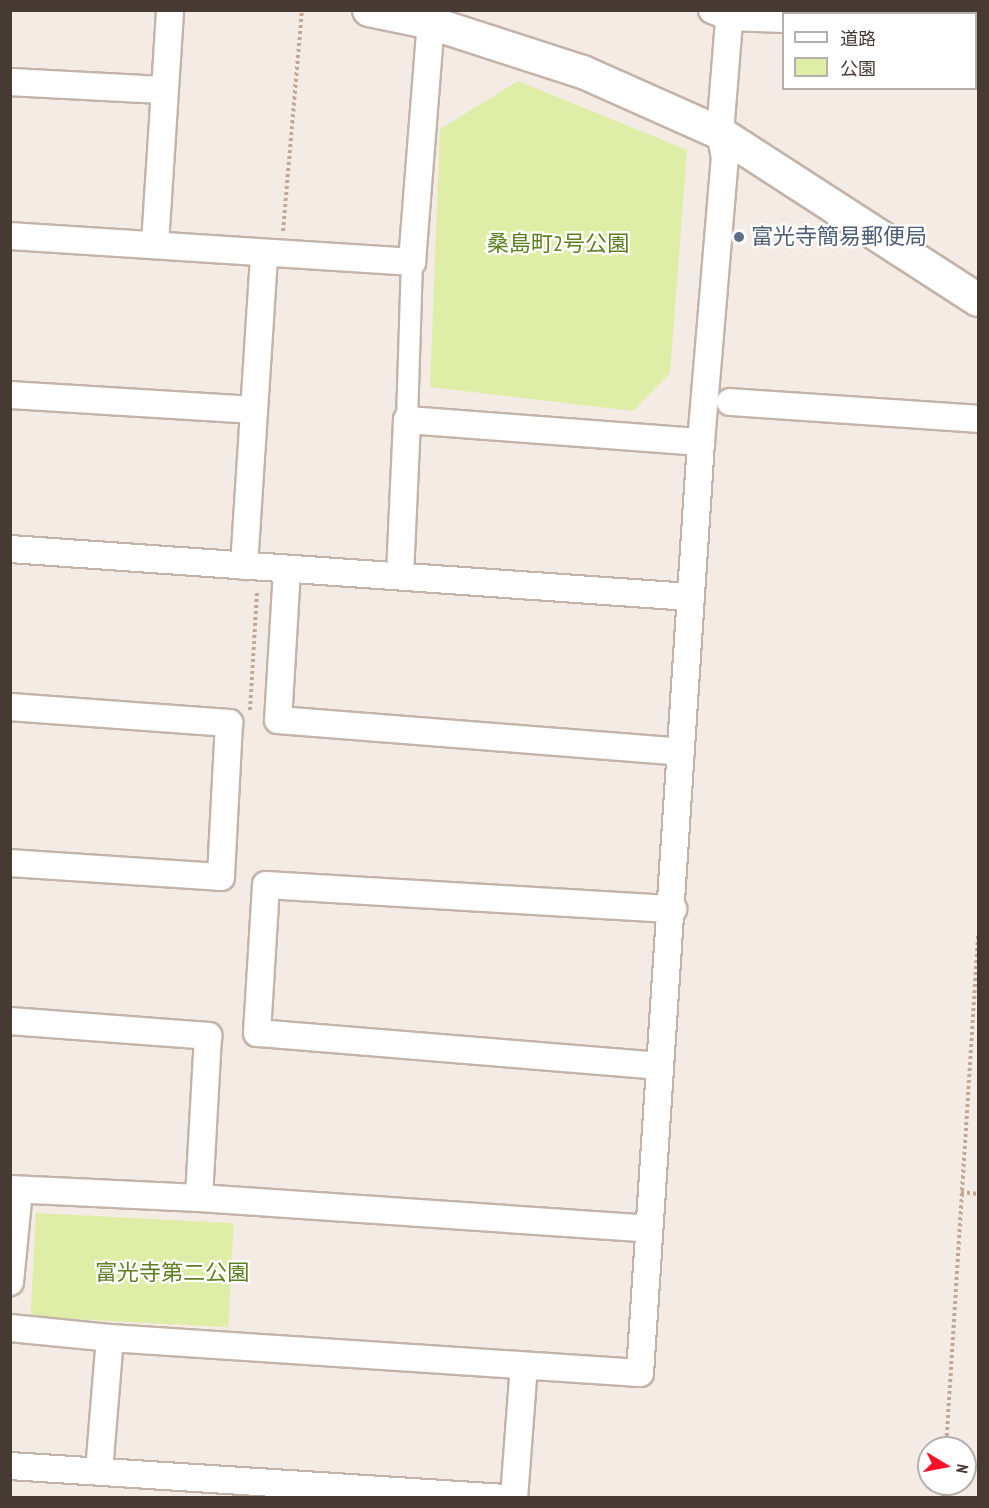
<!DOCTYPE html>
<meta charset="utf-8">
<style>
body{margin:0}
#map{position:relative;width:989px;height:1508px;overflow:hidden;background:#f4ebe4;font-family:"PT Sans Narrow","Noto Sans JP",sans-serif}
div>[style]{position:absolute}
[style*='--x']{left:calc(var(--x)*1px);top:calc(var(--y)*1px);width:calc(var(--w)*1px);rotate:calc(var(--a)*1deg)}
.green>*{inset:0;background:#dfeea7;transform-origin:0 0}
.path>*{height:4px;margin-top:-2px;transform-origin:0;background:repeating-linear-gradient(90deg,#c4a795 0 3px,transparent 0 6px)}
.roads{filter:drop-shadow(2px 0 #c3b3a8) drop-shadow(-2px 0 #c3b3a8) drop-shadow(0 2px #c3b3a8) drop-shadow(0 -2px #c3b3a8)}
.pedestrian>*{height:20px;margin:-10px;padding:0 10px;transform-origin:10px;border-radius:10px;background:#fff}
.minor>*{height:26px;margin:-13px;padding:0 13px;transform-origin:13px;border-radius:13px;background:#fff}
.tertiary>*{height:32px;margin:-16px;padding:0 16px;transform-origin:16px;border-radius:16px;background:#fff}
.dots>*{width:16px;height:16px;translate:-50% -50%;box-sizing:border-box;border:3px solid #fff;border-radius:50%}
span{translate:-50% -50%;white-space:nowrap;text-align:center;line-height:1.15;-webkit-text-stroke:4.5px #fff;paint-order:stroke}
.service-label{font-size:22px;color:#4e5e75}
.left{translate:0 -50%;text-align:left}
.park-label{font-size:22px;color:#5c7f20}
.frame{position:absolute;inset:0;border:12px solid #473a33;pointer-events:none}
.legend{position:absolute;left:782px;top:12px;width:195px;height:78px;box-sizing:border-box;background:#fff;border:2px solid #b5b0ad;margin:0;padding:8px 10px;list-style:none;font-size:18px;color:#473a33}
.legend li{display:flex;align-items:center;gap:12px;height:30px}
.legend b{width:30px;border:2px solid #b5b0ad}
.north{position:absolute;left:917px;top:1436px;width:60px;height:60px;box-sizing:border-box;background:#fff;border:2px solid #b5b0ad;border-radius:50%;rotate:100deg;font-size:16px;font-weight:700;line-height:24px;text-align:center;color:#473a33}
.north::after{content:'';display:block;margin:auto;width:21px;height:27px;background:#ff1028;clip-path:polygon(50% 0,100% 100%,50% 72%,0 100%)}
</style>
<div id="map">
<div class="green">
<div style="clip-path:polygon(518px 81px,687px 150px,670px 373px,633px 411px,430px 387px,440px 129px)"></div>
<div style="left:36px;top:1213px;width:198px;height:104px;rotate:3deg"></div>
</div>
<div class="path">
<div style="--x:283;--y:231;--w:222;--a:-85.1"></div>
<div style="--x:250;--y:710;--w:119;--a:-86.6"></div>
<div style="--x:961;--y:1192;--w:17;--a:7"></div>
<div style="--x:946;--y:1448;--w:513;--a:-86.42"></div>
<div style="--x:943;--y:1498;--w:14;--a:-86"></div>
</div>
<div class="roads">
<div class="pedestrian">
<div style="--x:407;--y:420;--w:158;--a:-88.2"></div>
</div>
<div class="minor">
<div style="--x:712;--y:10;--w:19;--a:21"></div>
<div style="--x:730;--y:17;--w:54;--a:2.1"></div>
<div style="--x:976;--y:29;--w:2;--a:0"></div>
<div style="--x:10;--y:82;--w:154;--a:3"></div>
<div style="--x:10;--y:236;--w:403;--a:3.7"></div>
<div style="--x:412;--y:262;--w:240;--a:-85.5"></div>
<div style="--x:155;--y:244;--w:234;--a:-86.3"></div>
<div style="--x:10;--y:395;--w:244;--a:3.5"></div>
<div style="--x:730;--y:402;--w:249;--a:3.9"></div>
<div style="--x:10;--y:549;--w:682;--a:4.04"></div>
<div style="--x:244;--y:566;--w:312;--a:-86.3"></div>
<div style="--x:287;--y:570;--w:150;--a:93.4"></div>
<div style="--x:278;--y:720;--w:404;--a:4.5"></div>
<div style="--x:400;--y:575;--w:155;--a:-87.4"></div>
<div style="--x:407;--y:420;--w:295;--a:4.3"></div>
<div style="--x:10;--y:707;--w:220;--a:4.2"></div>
<div style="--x:229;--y:723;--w:154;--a:93"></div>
<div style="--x:221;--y:877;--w:211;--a:-176.2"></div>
<div style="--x:10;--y:1021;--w:199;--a:4.3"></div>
<div style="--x:208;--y:1036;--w:162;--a:93.2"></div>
<div style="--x:660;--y:1066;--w:404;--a:-175.3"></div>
<div style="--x:257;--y:1033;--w:148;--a:-86.5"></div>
<div style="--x:266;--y:885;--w:408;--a:3.4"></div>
<div style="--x:10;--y:1189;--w:189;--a:2.7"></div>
<div style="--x:199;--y:1198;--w:450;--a:3.9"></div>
<div style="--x:10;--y:1282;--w:92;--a:-84.4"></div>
<div style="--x:10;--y:1328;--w:100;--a:5.7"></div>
<div style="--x:110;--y:1338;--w:531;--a:3.78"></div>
<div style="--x:640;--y:1373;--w:933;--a:-86.25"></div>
<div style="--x:701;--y:442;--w:285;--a:-85.2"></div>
<div style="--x:725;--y:158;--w:25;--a:-101"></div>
<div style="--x:720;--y:133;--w:123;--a:-85.4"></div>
<div style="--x:10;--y:1466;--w:497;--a:3.7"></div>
<div style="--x:99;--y:1471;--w:133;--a:-85.3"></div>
<div style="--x:514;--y:1498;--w:132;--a:-85.7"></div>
</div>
<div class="tertiary">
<div style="--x:369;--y:10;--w:63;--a:11.8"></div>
<div style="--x:431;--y:23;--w:160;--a:17.9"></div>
<div style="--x:583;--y:72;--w:150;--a:24"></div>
<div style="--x:720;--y:133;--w:307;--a:32.9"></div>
</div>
</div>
<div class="dots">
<div style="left:739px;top:237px;background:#5c6f8a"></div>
</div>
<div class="service-label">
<span class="left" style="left:751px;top:237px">富光寺簡易郵便局</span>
</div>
<div class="park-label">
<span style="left:558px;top:244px">桑島町2号公園</span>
<span style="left:172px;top:1273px">富光寺第二公園</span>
</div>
<div class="frame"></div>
<ul class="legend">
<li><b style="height:8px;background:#fff"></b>道路</li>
<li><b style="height:16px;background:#dfeea7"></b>公園</li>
</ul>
<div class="north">N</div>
</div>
